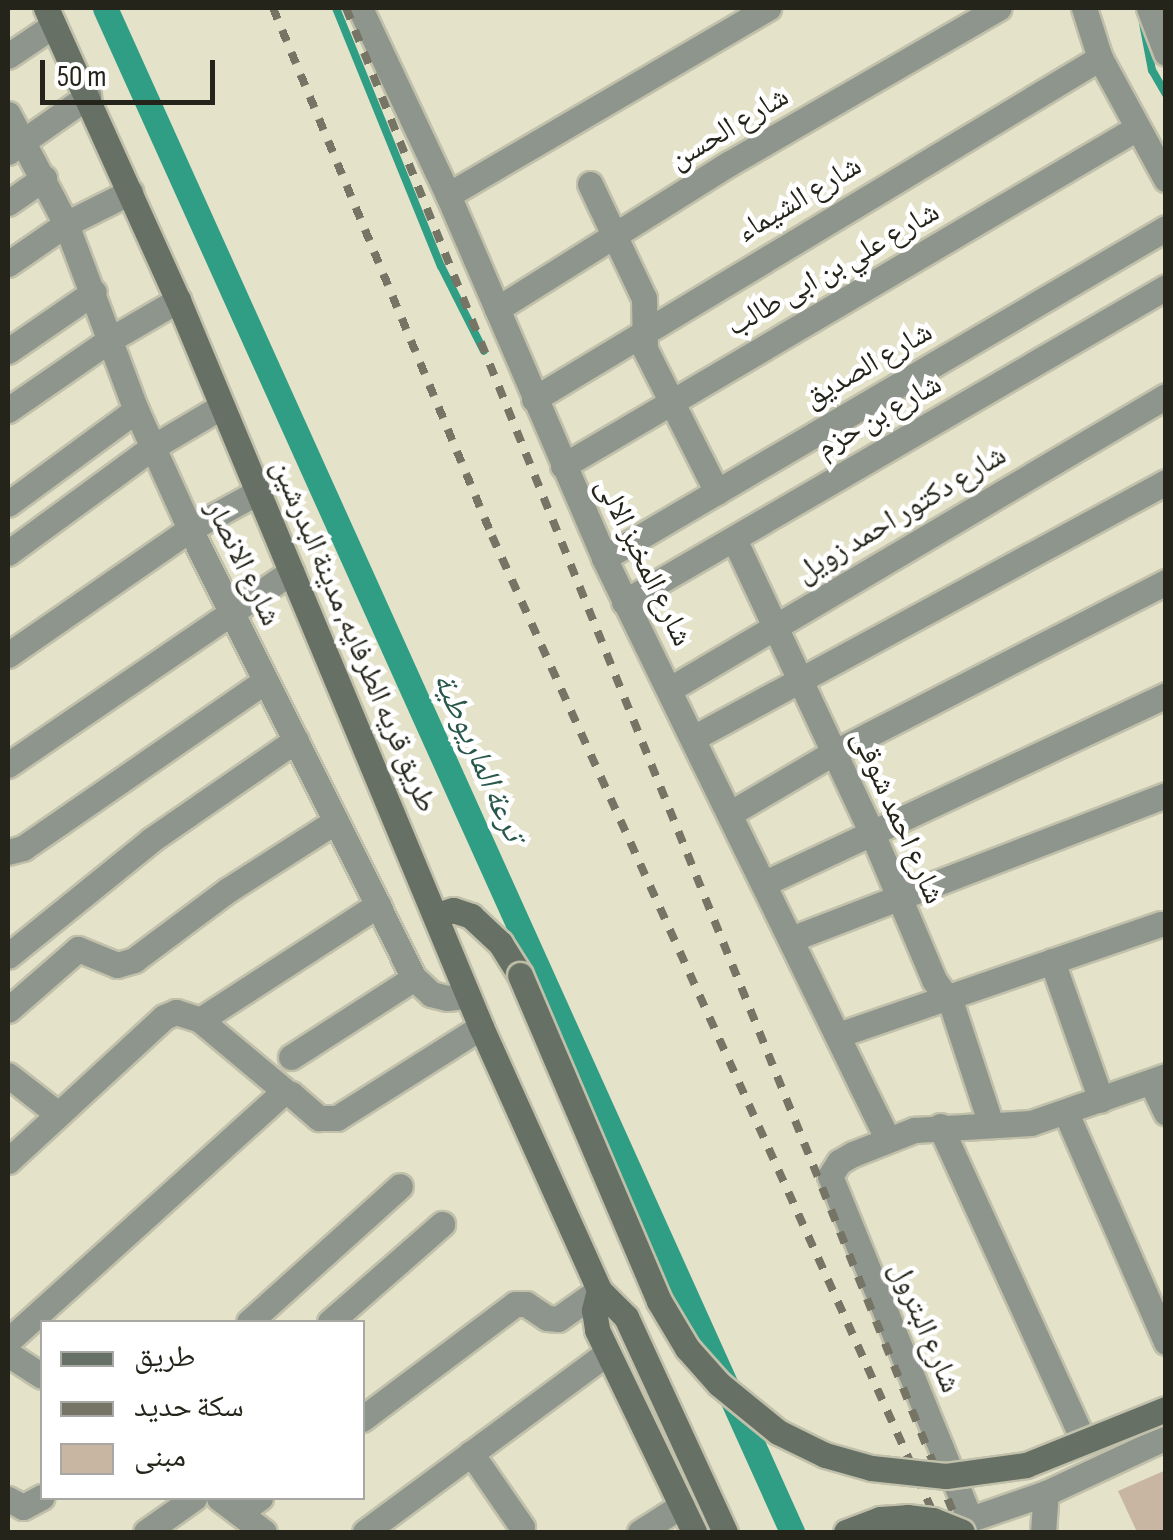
<!DOCTYPE html>
<meta charset="utf-8">
<style>
body{margin:0}
#map{position:relative;width:1173px;height:1540px;overflow:hidden;background:#e4e2c9;font-family:"Sofia Sans Condensed","Noto Naskh Arabic",sans-serif}
div>[style]{position:absolute}
[style*='--x']{left:calc(var(--x)*1px);top:calc(var(--y)*1px);width:calc(var(--w)*1px);rotate:calc(var(--a)*1deg)}
.stream>*{height:8px;margin:-4px;padding:0 4px;transform-origin:4px;border-radius:4px;background:#2f9e84}
.canal>*{height:25px;margin:-12.5px;padding:0 12.5px;transform-origin:12.5px;border-radius:12.5px;background:#2f9e84}
.building>*{inset:0;background:#c8b6a2}
.roads{filter:drop-shadow(2px 0 #c1c0aa) drop-shadow(-2px 0 #c1c0aa) drop-shadow(0 2px #c1c0aa) drop-shadow(0 -2px #c1c0aa)}
.minor>*{height:25px;margin:-12.5px;padding:0 12.5px;transform-origin:12.5px;border-radius:12.5px;background:#8e958c}
.tertiary>*{height:25px;margin:-12.5px;padding:0 12.5px;transform-origin:12.5px;border-radius:12.5px;background:#8e958c}
.secondary>*{height:25px;margin:-12.5px;padding:0 12.5px;transform-origin:12.5px;border-radius:12.5px;background:#667064}
.rail>*{height:8px;margin-top:-4px;transform-origin:0;background:repeating-linear-gradient(90deg,#767565 0 12px,transparent 0 24px)}
.bridges{filter:drop-shadow(2px 0 #c1c0aa) drop-shadow(-2px 0 #c1c0aa) drop-shadow(0 2px #c1c0aa) drop-shadow(0 -2px #c1c0aa)}
.secondary-bridge>*{height:25px;margin:-12.5px;padding:0 12.5px;transform-origin:12.5px;border-radius:12.5px;background:#667064}
span{translate:-50% -50%;white-space:nowrap;text-align:center;line-height:1.15;-webkit-text-stroke:9px #fff;paint-order:stroke}
.street-label{font-size:30px;color:#24241a}
.water-label{font-size:32px;color:#29574a;font-style:italic}
.frame{position:absolute;inset:0;border:10px solid #24241a;pointer-events:none}
.legend{position:absolute;left:40px;top:1320px;width:325px;height:180px;box-sizing:border-box;background:#fff;border:2px solid #a7a7a3;margin:0;padding:12px 18px;list-style:none;font-size:30px;color:#24241a}
.legend li{display:flex;align-items:center;gap:20px;height:50px}
.legend b{width:50px;border:2px solid #a7a7a3}
.scale{position:absolute;left:40px;top:60px;width:175px;height:45px;box-sizing:border-box;border:5px solid #24241a;border-top:0;padding-left:12px;font-size:30px;line-height:35px;white-space:nowrap;color:#24241a;-webkit-text-stroke:8px #fff;paint-order:stroke}
</style>
<div id="map">
<div class="stream">
<div style="--x:336;--y:8;--w:279;--a:67.9"></div>
<div style="--x:441;--y:266;--w:95;--a:63.2"></div>
<div style="--x:1143;--y:23;--w:48;--a:79.2"></div>
<div style="--x:1152;--y:70;--w:28;--a:60"></div>
</div>
<div class="canal">
<div style="--x:105;--y:8;--w:1672;--a:65.73"></div>
</div>
<div class="building">
<div style="clip-path:polygon(1166px 1470px,1166px 1532px,1137px 1532px,1118px 1491px)"></div>
</div>
<div class="roads">
<div class="minor">
<div style="--x:360;--y:8;--w:207;--a:64.8"></div>
<div style="--x:448;--y:195;--w:395;--a:66.7"></div>
<div style="--x:604;--y:558;--w:645;--a:63.99"></div>
<div style="--x:1084;--y:8;--w:52;--a:72.3"></div>
<div style="--x:1100;--y:58;--w:138;--a:61.4"></div>
<div style="--x:1149;--y:8;--w:48;--a:69.3"></div>
<div style="--x:8;--y:56;--w:55;--a:-34"></div>
<div style="--x:8;--y:114;--w:124;--a:62.2"></div>
<div style="--x:66;--y:224;--w:199;--a:69.4"></div>
<div style="--x:136;--y:410;--w:131;--a:65.6"></div>
<div style="--x:190;--y:529;--w:502;--a:63.49"></div>
<div style="--x:414;--y:978;--w:23;--a:43"></div>
<div style="--x:431;--y:994;--w:16;--a:14"></div>
<div style="--x:447;--y:998;--w:20;--a:-6"></div>
<div style="--x:8;--y:152;--w:98;--a:-35"></div>
<div style="--x:590;--y:184;--w:126;--a:64.7"></div>
<div style="--x:644;--y:298;--w:51;--a:88.9"></div>
<div style="--x:645;--y:349;--w:160;--a:63.3"></div>
<div style="--x:448;--y:195;--w:371;--a:-30.3"></div>
<div style="--x:8;--y:203;--w:44;--a:-34.8"></div>
<div style="--x:8;--y:264;--w:70;--a:-34.6"></div>
<div style="--x:66;--y:224;--w:72;--a:-26.6"></div>
<div style="--x:497;--y:309;--w:275;--a:-32.1"></div>
<div style="--x:730;--y:163;--w:310;--a:-30"></div>
<div style="--x:8;--y:351;--w:104;--a:-34.5"></div>
<div style="--x:534;--y:399;--w:661;--a:-31.07"></div>
<div style="--x:8;--y:410;--w:125;--a:-34.6"></div>
<div style="--x:111;--y:339;--w:78;--a:-30.2"></div>
<div style="--x:563;--y:466;--w:666;--a:-30.49"></div>
<div style="--x:8;--y:504;--w:159;--a:-36.3"></div>
<div style="--x:734;--y:539;--w:325;--a:64.9"></div>
<div style="--x:872;--y:833;--w:160;--a:67.1"></div>
<div style="--x:934;--y:980;--w:29;--a:54"></div>
<div style="--x:951;--y:1003;--w:128;--a:71.8"></div>
<div style="--x:8;--y:553;--w:180;--a:-36.2"></div>
<div style="--x:153;--y:447;--w:80;--a:-30.7"></div>
<div style="--x:604;--y:558;--w:652;--a:-30.42"></div>
<div style="--x:624;--y:602;--w:627;--a:-30.16"></div>
<div style="--x:8;--y:655;--w:221;--a:-34.7"></div>
<div style="--x:190;--y:529;--w:77;--a:-28.6"></div>
<div style="--x:670;--y:689;--w:576;--a:-30.57"></div>
<div style="--x:695;--y:737;--w:536;--a:-28.43"></div>
<div style="--x:8;--y:765;--w:343;--a:-34.3"></div>
<div style="--x:731;--y:813;--w:118;--a:-30.5"></div>
<div style="--x:833;--y:753;--w:374;--a:-27.2"></div>
<div style="--x:8;--y:852;--w:16;--a:-15"></div>
<div style="--x:23;--y:848;--w:294;--a:-34.6"></div>
<div style="--x:765;--y:883;--w:443;--a:-25.1"></div>
<div style="--x:791;--y:939;--w:402;--a:-21"></div>
<div style="--x:8;--y:956;--w:184;--a:-39"></div>
<div style="--x:151;--y:840;--w:176;--a:-34.6"></div>
<div style="--x:1052;--y:961;--w:147;--a:70.6"></div>
<div style="--x:8;--y:1010;--w:93;--a:-41.1"></div>
<div style="--x:78;--y:949;--w:42;--a:22.3"></div>
<div style="--x:117;--y:965;--w:18;--a:-16"></div>
<div style="--x:134;--y:960;--w:117;--a:-36.7"></div>
<div style="--x:228;--y:890;--w:128;--a:-32.6"></div>
<div style="--x:200;--y:1020;--w:212;--a:-32.9"></div>
<div style="--x:838;--y:1035;--w:341;--a:-19"></div>
<div style="--x:291;--y:1057;--w:146;--a:-32.7"></div>
<div style="--x:8;--y:1075;--w:63;--a:38"></div>
<div style="--x:1151;--y:1082;--w:34;--a:64"></div>
<div style="--x:1066;--y:1113;--w:250;--a:66.4"></div>
<div style="--x:940;--y:1126;--w:337;--a:65.5"></div>
<div style="--x:8;--y:1161;--w:212;--a:-42.7"></div>
<div style="--x:164;--y:1017;--w:13;--a:-23"></div>
<div style="--x:176;--y:1012;--w:25;--a:18"></div>
<div style="--x:200;--y:1020;--w:112;--a:39.9"></div>
<div style="--x:249;--y:1322;--w:203;--a:-42"></div>
<div style="--x:330;--y:1322;--w:149;--a:-41.2"></div>
<div style="--x:8;--y:1341;--w:368;--a:-42.1"></div>
<div style="--x:281;--y:1094;--w:10;--a:0"></div>
<div style="--x:291;--y:1094;--w:37;--a:41"></div>
<div style="--x:319;--y:1118;--w:18;--a:0"></div>
<div style="--x:337;--y:1118;--w:170;--a:-32.3"></div>
<div style="--x:8;--y:1354;--w:40;--a:32.9"></div>
<div style="--x:362;--y:1419;--w:191;--a:-36.9"></div>
<div style="--x:515;--y:1304;--w:11;--a:0"></div>
<div style="--x:526;--y:1304;--w:25;--a:34"></div>
<div style="--x:547;--y:1318;--w:11;--a:5"></div>
<div style="--x:558;--y:1319;--w:50;--a:-35.3"></div>
<div style="--x:471;--y:1453;--w:90;--a:55.4"></div>
<div style="--x:219;--y:1498;--w:56;--a:37.1"></div>
<div style="--x:8;--y:1499;--w:17;--a:28"></div>
<div style="--x:23;--y:1507;--w:21;--a:-28"></div>
<div style="--x:239;--y:1513;--w:26;--a:-36"></div>
<div style="--x:146;--y:1532;--w:59;--a:-35.3"></div>
<div style="--x:365;--y:1532;--w:301;--a:-36.5"></div>
<div style="--x:640;--y:1532;--w:49;--a:-32.4"></div>
</div>
<div class="tertiary">
<div style="--x:970;--y:1519;--w:370;--a:-112.2"></div>
<div style="--x:830;--y:1176;--w:17;--a:-57"></div>
<div style="--x:839;--y:1162;--w:16;--a:-30"></div>
<div style="--x:853;--y:1154;--w:66;--a:-21.5"></div>
<div style="--x:914;--y:1130;--w:117;--a:-3.4"></div>
<div style="--x:1031;--y:1123;--w:143;--a:-19.2"></div>
<div style="--x:956;--y:1524;--w:95;--a:-19"></div>
<div style="--x:1046;--y:1493;--w:132;--a:-25"></div>
<div style="--x:1043;--y:1532;--w:39;--a:-86"></div>
</div>
<div class="secondary">
<div style="--x:46;--y:8;--w:320;--a:65.7"></div>
<div style="--x:178;--y:300;--w:788;--a:67.37"></div>
<div style="--x:481;--y:1027;--w:288;--a:65.8"></div>
<div style="--x:599;--y:1290;--w:38;--a:45"></div>
<div style="--x:626;--y:1317;--w:237;--a:65.3"></div>
<div style="--x:436;--y:915;--w:18;--a:-16"></div>
<div style="--x:453;--y:910;--w:19;--a:18"></div>
<div style="--x:471;--y:916;--w:40;--a:43"></div>
<div style="--x:500;--y:943;--w:38;--a:58"></div>
<div style="--x:599;--y:1290;--w:21;--a:104"></div>
<div style="--x:594;--y:1310;--w:20;--a:81"></div>
<div style="--x:597;--y:1330;--w:224;--a:64.3"></div>
</div>
</div>
<div class="rail">
<div style="--x:273;--y:8;--w:572;--a:67.47"></div>
<div style="--x:492;--y:536;--w:1093;--a:65.69"></div>
<div style="--x:346;--y:8;--w:1643;--a:68.02"></div>
</div>
<div class="bridges">
<div class="secondary-bridge">
<div style="--x:520;--y:975;--w:354;--a:66.9"></div>
<div style="--x:659;--y:1301;--w:55;--a:59.2"></div>
<div style="--x:687;--y:1348;--w:48;--a:48.4"></div>
<div style="--x:719;--y:1384;--w:76;--a:39.1"></div>
<div style="--x:778;--y:1432;--w:52;--a:26.1"></div>
<div style="--x:825;--y:1455;--w:48;--a:15.8"></div>
<div style="--x:871;--y:1468;--w:75;--a:6.1"></div>
<div style="--x:946;--y:1476;--w:81;--a:-7.8"></div>
<div style="--x:1026;--y:1465;--w:151;--a:-21.8"></div>
<div style="--x:846;--y:1532;--w:36;--a:-21"></div>
<div style="--x:880;--y:1519;--w:27;--a:-4"></div>
<div style="--x:907;--y:1517;--w:26;--a:7"></div>
<div style="--x:933;--y:1520;--w:31;--a:22"></div>
</div>
</div>
<div class="street-label">
<span style="left:729px;top:128px;rotate:-31deg">شارع الحسن</span>
<span style="left:799px;top:199px;rotate:-31deg">شارع الشيماء</span>
<span style="left:833px;top:269px;rotate:-30deg">شارع علي بن ابى طالب</span>
<span style="left:868px;top:365px;rotate:-30deg">شارع الصديق</span>
<span style="left:879px;top:416px;rotate:-30deg">شارع بن حزم</span>
<span style="left:901px;top:514px;rotate:-31deg">شارع دكتور احمد زويل</span>
<span style="left:644px;top:562px;rotate:64deg">شارع المخبز الالى</span>
<span style="left:243px;top:563px;rotate:64deg">شارع الانصار</span>
<span style="left:354px;top:636px;rotate:67deg">طريق قريه الطرفايه, مدينة البدرشين</span>
<span style="left:898px;top:817px;rotate:66deg">شارع احمد شوقى</span>
<span style="left:925px;top:1327px;rotate:67deg">شارع البترول</span>
</div>
<div class="water-label">
<span style="left:478px;top:757px;rotate:66deg">ترعة الماريوطية</span>
</div>
<div class="frame"></div>
<ul class="legend">
<li><b style="height:12px;background:#667064"></b>طريق</li>
<li><b style="height:12px;background:#767565"></b>سكة حديد</li>
<li><b style="height:28px;background:#c8b6a2"></b>مبنى</li>
</ul>
<div class="scale">50 m</div>
</div>
